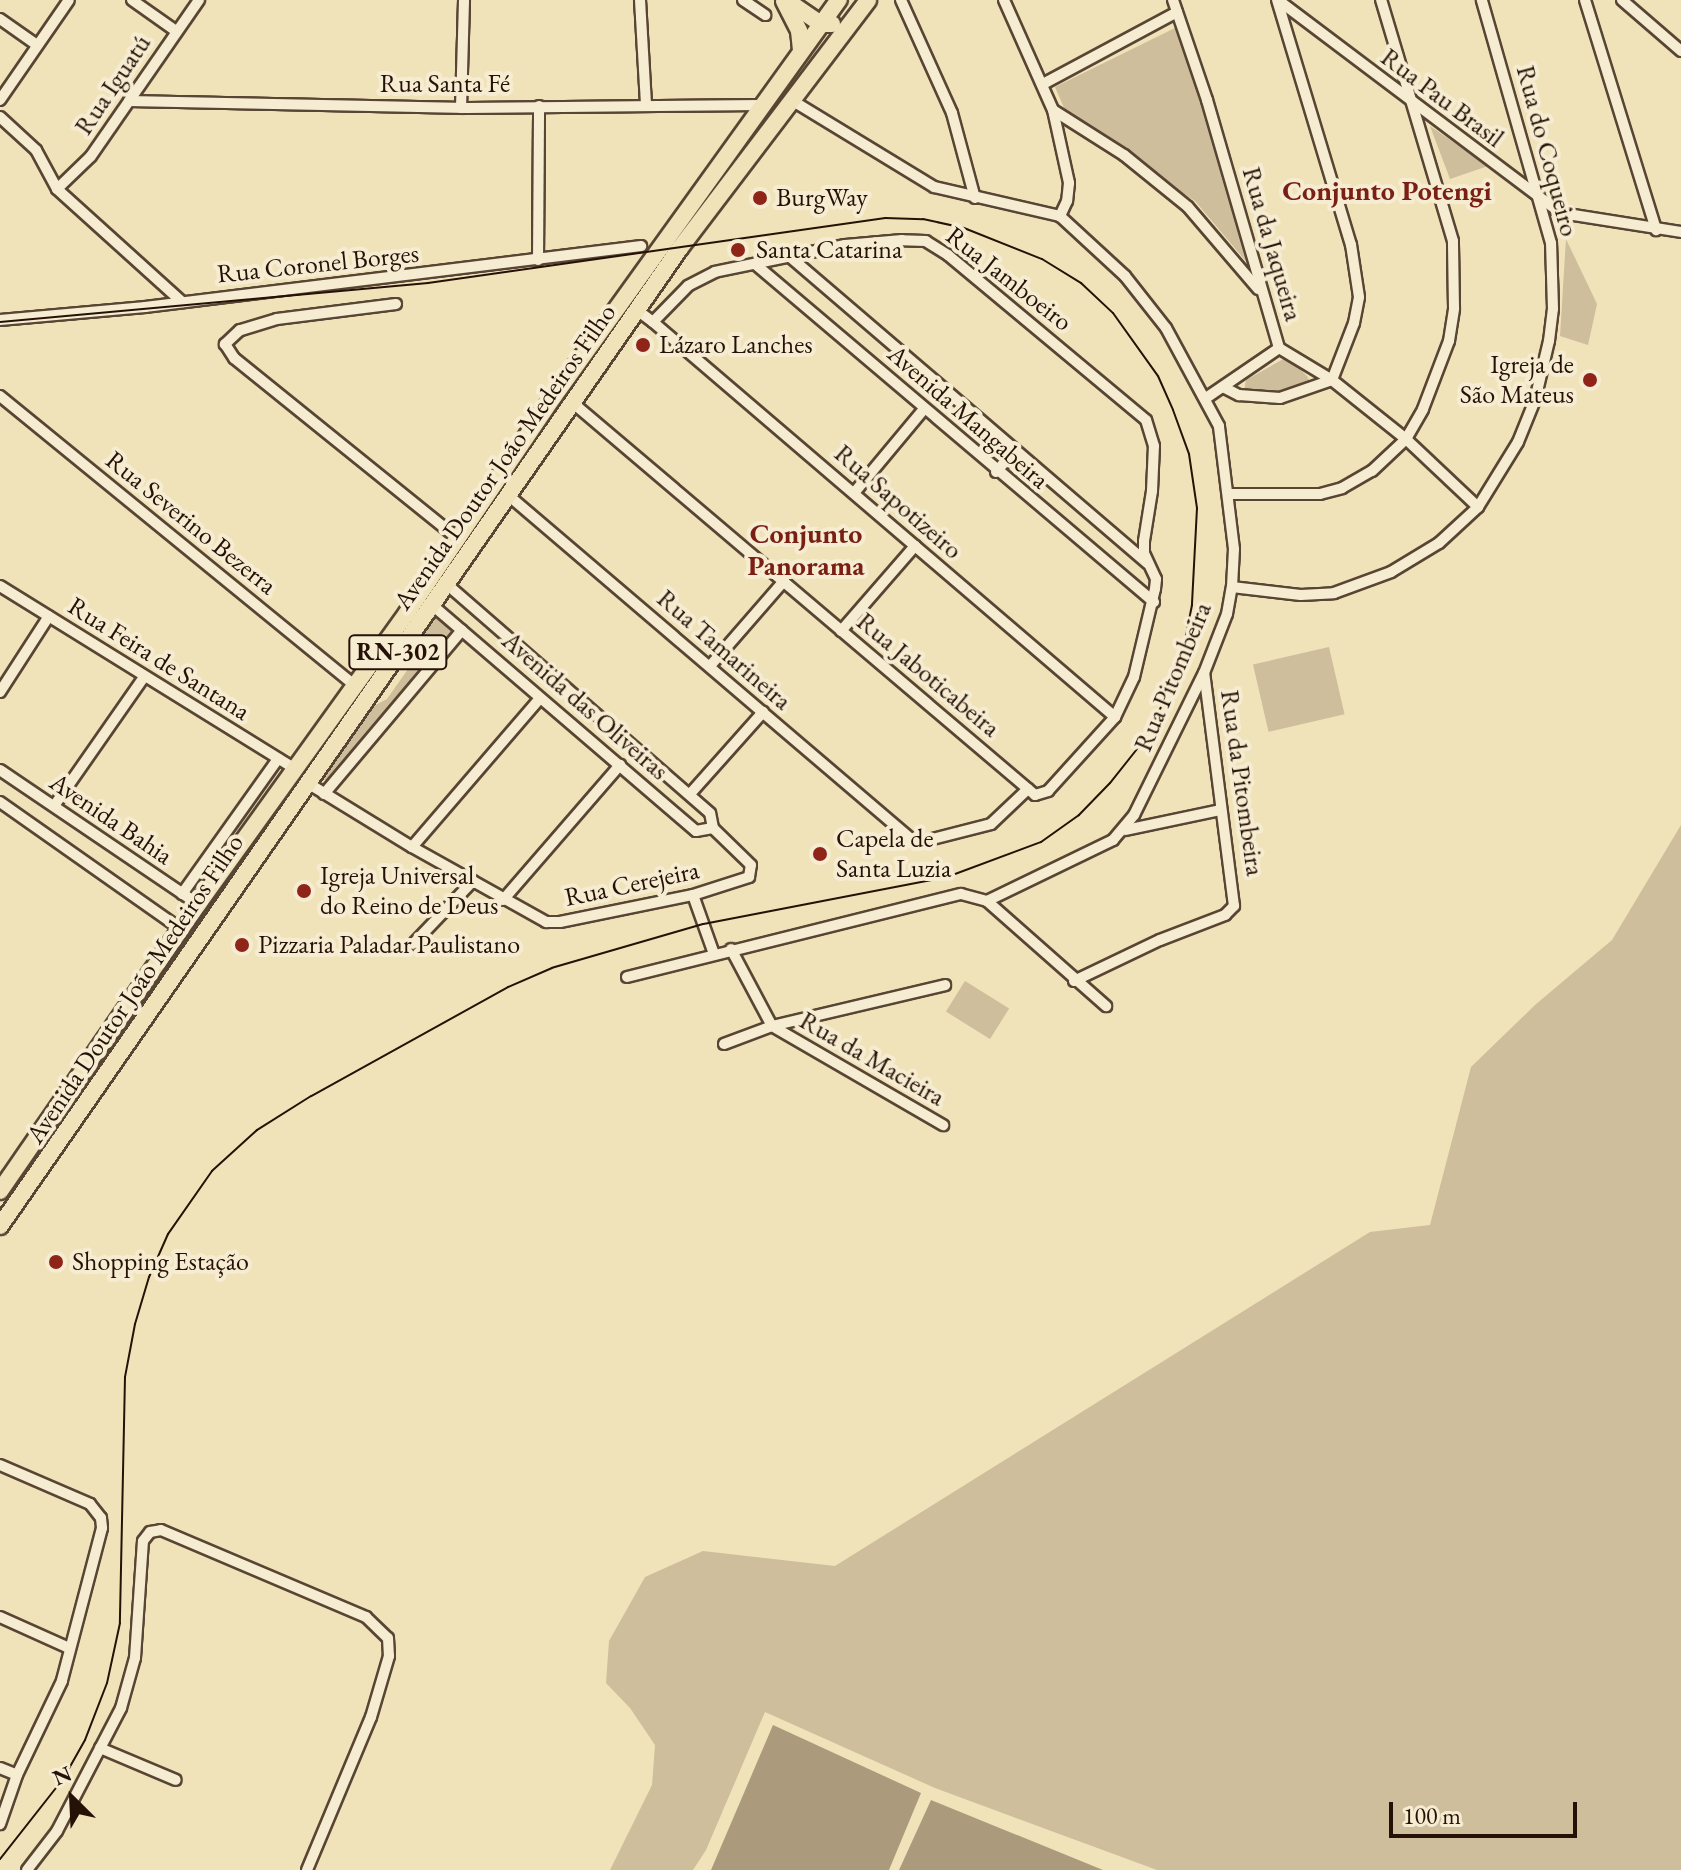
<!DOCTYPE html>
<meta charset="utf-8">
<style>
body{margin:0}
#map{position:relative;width:1681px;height:1870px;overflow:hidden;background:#f0e2b9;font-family:"EB Garamond",serif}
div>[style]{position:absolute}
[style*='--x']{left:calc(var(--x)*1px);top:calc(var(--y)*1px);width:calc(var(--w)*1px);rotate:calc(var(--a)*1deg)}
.green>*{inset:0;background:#cebe9b;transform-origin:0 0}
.water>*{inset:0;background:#ab9b7c}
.roads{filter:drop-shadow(2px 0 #584533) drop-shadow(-2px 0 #584533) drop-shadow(0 2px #584533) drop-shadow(0 -2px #584533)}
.street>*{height:10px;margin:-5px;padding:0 5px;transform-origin:5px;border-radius:5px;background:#f5ecd2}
.primary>*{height:16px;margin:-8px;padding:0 8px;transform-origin:8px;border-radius:8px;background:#f0e2b9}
.tram>*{height:2px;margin:-1px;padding:0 1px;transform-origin:1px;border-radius:1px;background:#261106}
.dots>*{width:22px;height:22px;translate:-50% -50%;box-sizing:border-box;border:4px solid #f5ecd2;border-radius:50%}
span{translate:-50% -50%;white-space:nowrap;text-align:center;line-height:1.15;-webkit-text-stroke:8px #f5ecd2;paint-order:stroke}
.shield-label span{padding:2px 6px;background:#f5ecd2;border:2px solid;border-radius:6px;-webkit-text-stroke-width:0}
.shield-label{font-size:24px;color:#261106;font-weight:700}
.street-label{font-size:26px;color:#261106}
.poi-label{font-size:26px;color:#261106}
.left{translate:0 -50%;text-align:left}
.right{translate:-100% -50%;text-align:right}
.neighbourhood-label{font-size:28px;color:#7a1f14;font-weight:700}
.north{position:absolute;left:32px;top:1758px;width:80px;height:80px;-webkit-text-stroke:6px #f5ecd2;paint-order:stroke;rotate:336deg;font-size:22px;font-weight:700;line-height:32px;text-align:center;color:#261106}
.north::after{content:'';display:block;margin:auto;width:28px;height:36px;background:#261106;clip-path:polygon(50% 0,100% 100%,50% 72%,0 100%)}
.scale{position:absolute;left:1389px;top:1802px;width:188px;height:36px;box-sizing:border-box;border:4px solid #261106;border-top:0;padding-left:10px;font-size:24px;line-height:28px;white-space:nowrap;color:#261106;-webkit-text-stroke:6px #f5ecd2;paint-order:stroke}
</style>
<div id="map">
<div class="green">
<div style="clip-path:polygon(1179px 26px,1249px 265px,1195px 201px,1068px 117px,1055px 87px)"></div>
<div style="clip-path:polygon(1430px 126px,1488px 166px,1450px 179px)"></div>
<div style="clip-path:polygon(1566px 239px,1597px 304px,1588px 345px,1560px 336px)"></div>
<div style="clip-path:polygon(1287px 357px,1307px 376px,1313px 387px,1271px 393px,1244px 391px,1246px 380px)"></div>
<div style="clip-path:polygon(438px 617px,455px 631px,327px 782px,321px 776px,370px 708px,387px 699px,413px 662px,413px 649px,432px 618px)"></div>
<div style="left:1329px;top:647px;width:69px;height:78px;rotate:77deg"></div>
<div style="clip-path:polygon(1681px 825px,1681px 1870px,1157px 1870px,935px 1788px,765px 1712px,706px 1850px,693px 1870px,610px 1870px,652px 1785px,655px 1745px,630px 1708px,606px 1683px,609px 1641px,645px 1577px,703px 1551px,835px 1566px,1370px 1232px,1430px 1225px,1471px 1067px,1535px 1005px,1612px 940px)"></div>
<div style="left:965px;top:981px;width:52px;height:36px;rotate:32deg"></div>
</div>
<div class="water">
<div style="clip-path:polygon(773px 1725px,921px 1793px,889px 1870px,711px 1870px)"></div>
<div style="clip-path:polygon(931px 1800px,1103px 1870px,899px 1870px)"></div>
</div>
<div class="roads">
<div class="street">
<div style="--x:132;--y:0;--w:54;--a:35.2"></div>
<div style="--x:640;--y:0;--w:105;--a:86.7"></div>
<div style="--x:743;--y:0;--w:27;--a:34"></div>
<div style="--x:901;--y:0;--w:124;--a:65.7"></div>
<div style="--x:952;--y:113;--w:88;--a:74.9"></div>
<div style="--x:1004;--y:0;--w:120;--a:66"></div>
<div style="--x:1053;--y:110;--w:75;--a:77.6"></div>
<div style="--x:1069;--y:183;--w:18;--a:96"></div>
<div style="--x:1067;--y:201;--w:17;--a:115"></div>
<div style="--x:1173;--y:0;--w:106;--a:71.2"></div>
<div style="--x:1207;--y:100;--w:258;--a:73.8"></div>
<div style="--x:1279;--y:348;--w:62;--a:31.1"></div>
<div style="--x:1332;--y:380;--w:95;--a:38.6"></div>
<div style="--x:1406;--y:439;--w:99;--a:43.4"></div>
<div style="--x:1278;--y:0;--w:354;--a:37"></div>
<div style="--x:1561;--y:213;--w:121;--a:9"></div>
<div style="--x:1585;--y:0;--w:241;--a:72.8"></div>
<div style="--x:1622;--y:0;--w:78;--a:40.8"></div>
<div style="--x:0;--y:19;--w:45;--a:35.1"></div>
<div style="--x:1043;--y:84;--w:152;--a:-28.2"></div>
<div style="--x:0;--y:100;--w:121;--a:-55.4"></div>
<div style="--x:129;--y:101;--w:338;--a:1.2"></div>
<div style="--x:467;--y:108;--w:294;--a:-0.6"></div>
<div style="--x:461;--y:108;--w:108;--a:-88.4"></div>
<div style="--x:1053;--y:110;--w:84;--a:32.4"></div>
<div style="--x:1124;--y:155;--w:82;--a:39.1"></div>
<div style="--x:1188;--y:207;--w:108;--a:49.5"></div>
<div style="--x:0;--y:117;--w:49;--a:42.5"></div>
<div style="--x:36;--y:150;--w:44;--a:61.7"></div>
<div style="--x:57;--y:189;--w:169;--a:42.1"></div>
<div style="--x:57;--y:189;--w:47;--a:-44.1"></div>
<div style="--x:91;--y:156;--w:190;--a:-55.3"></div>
<div style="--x:789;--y:256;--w:472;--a:40.6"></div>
<div style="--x:538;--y:260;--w:154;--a:-89.6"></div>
<div style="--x:755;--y:264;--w:523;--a:40.27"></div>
<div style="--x:396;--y:304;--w:120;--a:172.8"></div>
<div style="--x:277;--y:319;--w:39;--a:163"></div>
<div style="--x:240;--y:330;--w:21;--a:137"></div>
<div style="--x:225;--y:344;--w:17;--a:57"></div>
<div style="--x:234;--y:358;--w:287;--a:38.9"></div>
<div style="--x:0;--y:320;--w:146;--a:-5.1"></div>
<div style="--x:145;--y:307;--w:500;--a:-7"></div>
<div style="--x:653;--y:322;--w:608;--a:40.53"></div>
<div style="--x:1223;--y:387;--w:18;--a:27"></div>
<div style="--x:1239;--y:395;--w:41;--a:4.2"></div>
<div style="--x:1280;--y:398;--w:55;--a:-19.1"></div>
<div style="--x:1332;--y:380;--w:61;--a:-68.9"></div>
<div style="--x:1354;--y:323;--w:26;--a:-79"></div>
<div style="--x:1359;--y:297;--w:53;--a:-98.7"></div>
<div style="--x:1351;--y:245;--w:256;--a:-106.8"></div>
<div style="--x:0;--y:396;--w:457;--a:39.2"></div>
<div style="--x:1206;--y:398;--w:88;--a:-34.4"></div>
<div style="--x:573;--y:403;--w:606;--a:40.31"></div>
<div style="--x:1035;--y:795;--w:14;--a:-17"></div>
<div style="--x:1048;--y:791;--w:100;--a:-47.8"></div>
<div style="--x:1115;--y:717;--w:44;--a:-64.6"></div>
<div style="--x:1134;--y:677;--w:90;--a:-76.6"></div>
<div style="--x:1155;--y:589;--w:10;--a:-84"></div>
<div style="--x:1156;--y:579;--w:29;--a:-115"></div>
<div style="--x:1144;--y:553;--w:12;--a:-90"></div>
<div style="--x:1144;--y:541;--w:51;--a:-80.9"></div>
<div style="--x:1152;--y:491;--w:45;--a:-87.5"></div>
<div style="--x:1154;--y:446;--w:27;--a:-107"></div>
<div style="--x:1146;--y:420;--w:258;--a:-140.2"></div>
<div style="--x:948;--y:255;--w:26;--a:-148"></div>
<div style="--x:926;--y:241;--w:24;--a:-178"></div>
<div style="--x:902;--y:240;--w:57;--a:175"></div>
<div style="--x:845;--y:245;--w:133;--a:168.3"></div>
<div style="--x:715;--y:272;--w:30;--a:153"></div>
<div style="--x:688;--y:286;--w:50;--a:134.2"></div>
<div style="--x:653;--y:322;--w:20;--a:-143"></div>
<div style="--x:996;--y:472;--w:29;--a:-49"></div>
<div style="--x:854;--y:493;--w:109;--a:-50.2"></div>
<div style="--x:1229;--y:494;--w:91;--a:0"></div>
<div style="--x:1320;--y:494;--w:23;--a:-15"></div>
<div style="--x:1342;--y:488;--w:34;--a:-30"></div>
<div style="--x:1372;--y:471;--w:47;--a:-43.3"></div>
<div style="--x:1406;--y:439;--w:34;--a:-60"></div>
<div style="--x:1423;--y:409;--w:73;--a:-69.1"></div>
<div style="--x:1449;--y:341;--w:33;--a:-81"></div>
<div style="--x:1454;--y:308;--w:67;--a:-90.9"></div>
<div style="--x:1453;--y:241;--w:252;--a:-106.6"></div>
<div style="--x:508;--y:495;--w:530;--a:40.48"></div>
<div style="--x:911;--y:839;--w:10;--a:17"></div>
<div style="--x:921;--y:842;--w:72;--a:-14.4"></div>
<div style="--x:991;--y:824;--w:51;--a:-43.4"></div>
<div style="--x:0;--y:586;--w:347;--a:31.8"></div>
<div style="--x:1232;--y:587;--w:69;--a:6.6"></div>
<div style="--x:1301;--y:595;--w:33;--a:-3"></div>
<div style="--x:1334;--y:593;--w:61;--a:-20.2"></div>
<div style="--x:1391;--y:572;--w:56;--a:-31.1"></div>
<div style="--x:1439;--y:543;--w:53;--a:-42.7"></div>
<div style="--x:1478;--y:507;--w:76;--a:-58.4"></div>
<div style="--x:1518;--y:442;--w:45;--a:-68"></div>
<div style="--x:1535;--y:400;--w:61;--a:-76.7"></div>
<div style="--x:1549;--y:341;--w:32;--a:-83"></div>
<div style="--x:1553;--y:309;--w:66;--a:-91.7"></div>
<div style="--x:1551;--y:243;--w:253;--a:-105.9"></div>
<div style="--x:431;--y:604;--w:349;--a:40.6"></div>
<div style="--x:696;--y:831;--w:17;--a:-10"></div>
<div style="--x:841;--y:631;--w:113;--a:-49"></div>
<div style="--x:710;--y:666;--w:113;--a:-49"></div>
<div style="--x:0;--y:692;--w:90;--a:-57.2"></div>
<div style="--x:0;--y:770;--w:239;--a:34.1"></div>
<div style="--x:306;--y:782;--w:124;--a:31.5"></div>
<div style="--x:412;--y:847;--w:154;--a:29.2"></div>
<div style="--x:546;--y:922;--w:14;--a:0"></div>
<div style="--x:560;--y:922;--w:136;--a:-11.5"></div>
<div style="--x:693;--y:895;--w:59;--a:-17.8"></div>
<div style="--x:749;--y:877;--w:12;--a:-81"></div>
<div style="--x:751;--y:865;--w:53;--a:-135.8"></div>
<div style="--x:713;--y:828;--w:15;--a:-101"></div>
<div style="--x:710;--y:813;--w:351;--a:-139"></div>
<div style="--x:324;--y:794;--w:214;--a:-49.9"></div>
<div style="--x:690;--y:794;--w:110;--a:-48.3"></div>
<div style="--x:0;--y:802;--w:221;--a:35.1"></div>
<div style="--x:54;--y:806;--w:157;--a:-55.1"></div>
<div style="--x:1125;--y:830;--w:98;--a:-11.8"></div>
<div style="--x:412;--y:847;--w:196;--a:-49.3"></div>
<div style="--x:182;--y:894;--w:166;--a:-54.6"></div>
<div style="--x:693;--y:895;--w:63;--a:70.4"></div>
<div style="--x:503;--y:900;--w:179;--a:-49.1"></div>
<div style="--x:987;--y:901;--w:159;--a:41.4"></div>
<div style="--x:413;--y:944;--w:87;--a:-46.4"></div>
<div style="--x:731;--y:949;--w:87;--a:62"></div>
<div style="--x:772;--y:1026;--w:198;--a:30.1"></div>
<div style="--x:627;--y:977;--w:344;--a:-14"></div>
<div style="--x:961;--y:894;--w:27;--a:15"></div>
<div style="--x:987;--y:901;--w:140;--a:-25.8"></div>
<div style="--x:1113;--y:840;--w:33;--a:-50"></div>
<div style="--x:1134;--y:815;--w:158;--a:-63.8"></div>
<div style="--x:1204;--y:673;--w:63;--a:-68.7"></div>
<div style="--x:1227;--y:614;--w:27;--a:-80"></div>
<div style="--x:1232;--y:587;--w:38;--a:-87"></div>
<div style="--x:1234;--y:549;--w:124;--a:-97"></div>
<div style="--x:1219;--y:426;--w:111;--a:-118.4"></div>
<div style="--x:1166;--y:328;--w:66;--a:-128.3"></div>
<div style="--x:1125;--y:276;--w:88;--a:-137.3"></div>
<div style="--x:1060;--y:216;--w:129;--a:-167"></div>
<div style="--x:934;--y:187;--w:165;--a:-148.6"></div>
<div style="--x:1074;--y:981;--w:95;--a:-25.5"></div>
<div style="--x:1160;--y:940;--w:70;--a:-21"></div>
<div style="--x:1225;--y:915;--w:13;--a:-45"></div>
<div style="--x:1234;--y:906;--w:235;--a:-97.3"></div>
<div style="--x:724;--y:1044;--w:51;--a:-20.6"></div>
<div style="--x:772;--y:1026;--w:178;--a:-13.3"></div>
<div style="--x:0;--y:1465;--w:98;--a:23.4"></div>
<div style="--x:90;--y:1504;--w:18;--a:52"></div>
<div style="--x:101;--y:1518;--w:10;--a:84"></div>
<div style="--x:102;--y:1528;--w:158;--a:104.7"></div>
<div style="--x:62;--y:1681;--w:104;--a:115.6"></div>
<div style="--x:17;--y:1775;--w:52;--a:109.1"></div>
<div style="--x:0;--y:1617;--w:76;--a:24.2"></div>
<div style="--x:100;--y:1748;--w:82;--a:22.8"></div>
<div style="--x:0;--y:1768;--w:18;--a:22"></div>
<div style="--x:27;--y:1870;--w:49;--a:-52.4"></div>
<div style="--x:57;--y:1831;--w:139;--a:-62.5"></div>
<div style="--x:121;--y:1708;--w:52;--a:-74.4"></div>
<div style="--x:135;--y:1658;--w:117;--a:-86.1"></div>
<div style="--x:143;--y:1541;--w:11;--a:-52"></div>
<div style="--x:150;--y:1532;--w:11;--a:-10"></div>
<div style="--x:161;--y:1530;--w:223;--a:23"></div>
<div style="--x:366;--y:1617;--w:30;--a:44"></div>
<div style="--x:388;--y:1638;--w:18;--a:87"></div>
<div style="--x:389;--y:1656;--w:64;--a:106.4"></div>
<div style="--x:371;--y:1717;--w:166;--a:112.7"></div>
</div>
<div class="primary">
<div style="--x:786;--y:0;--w:42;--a:34.4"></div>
<div style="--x:821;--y:24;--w:11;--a:0"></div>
<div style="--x:784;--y:1;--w:34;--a:63"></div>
<div style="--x:799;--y:31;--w:20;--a:84"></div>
<div style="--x:0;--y:1191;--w:349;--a:-55.4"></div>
<div style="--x:198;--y:904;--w:358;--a:-54.3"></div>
<div style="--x:407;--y:613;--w:262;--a:-55.9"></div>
<div style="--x:554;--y:396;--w:488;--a:-54.3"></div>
<div style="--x:0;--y:1226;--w:1191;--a:-55.19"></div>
<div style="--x:680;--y:248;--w:311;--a:-52.8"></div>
</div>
</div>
<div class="tram">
<div style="--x:0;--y:322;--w:430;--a:-5.2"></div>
<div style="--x:428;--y:283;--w:462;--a:-8.1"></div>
<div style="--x:885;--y:218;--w:38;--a:2"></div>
<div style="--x:923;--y:219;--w:42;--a:12.4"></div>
<div style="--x:964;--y:228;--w:84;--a:21.7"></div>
<div style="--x:1042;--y:259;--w:46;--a:31.6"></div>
<div style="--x:1081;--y:283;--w:44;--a:43.2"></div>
<div style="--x:1113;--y:313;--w:77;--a:54.5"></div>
<div style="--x:1158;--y:376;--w:37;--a:66"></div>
<div style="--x:1173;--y:410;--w:47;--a:70"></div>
<div style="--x:1189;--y:454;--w:55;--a:81.6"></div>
<div style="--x:1197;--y:508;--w:97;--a:93"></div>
<div style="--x:1192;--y:605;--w:46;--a:101.3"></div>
<div style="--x:1183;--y:650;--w:46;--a:109.2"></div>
<div style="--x:1168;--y:693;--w:51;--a:116.6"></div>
<div style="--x:1145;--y:739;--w:56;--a:128.5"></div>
<div style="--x:1110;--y:783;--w:45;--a:134.1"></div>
<div style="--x:1079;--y:815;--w:47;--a:144.6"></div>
<div style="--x:1041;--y:842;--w:100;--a:159.6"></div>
<div style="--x:947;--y:877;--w:248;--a:169.1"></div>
<div style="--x:703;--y:924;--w:157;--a:163.8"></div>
<div style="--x:552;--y:968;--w:48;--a:156.6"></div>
<div style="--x:508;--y:987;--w:225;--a:151"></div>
<div style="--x:311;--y:1096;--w:64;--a:147.8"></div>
<div style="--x:257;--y:1130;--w:61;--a:137.7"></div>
<div style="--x:212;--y:1171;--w:77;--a:124.9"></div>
<div style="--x:168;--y:1234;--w:47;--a:113.8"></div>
<div style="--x:149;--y:1277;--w:49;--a:106.6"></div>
<div style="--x:135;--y:1324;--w:54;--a:100.7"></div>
<div style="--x:125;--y:1377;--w:246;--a:91.2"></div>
<div style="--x:120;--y:1623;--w:61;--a:102.2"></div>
<div style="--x:107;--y:1683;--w:61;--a:111.1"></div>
<div style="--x:85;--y:1740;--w:45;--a:119.4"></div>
<div style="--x:63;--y:1779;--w:102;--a:128.2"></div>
</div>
<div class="dots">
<div style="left:760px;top:198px;background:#8f2418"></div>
<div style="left:738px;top:250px;background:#8f2418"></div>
<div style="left:643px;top:345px;background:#8f2418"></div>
<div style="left:1590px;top:380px;background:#8f2418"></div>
<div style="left:820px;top:854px;background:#8f2418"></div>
<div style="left:304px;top:891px;background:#8f2418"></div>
<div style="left:242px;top:945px;background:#8f2418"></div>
<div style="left:56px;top:1262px;background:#8f2418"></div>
</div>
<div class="shield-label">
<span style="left:398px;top:652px">RN-302</span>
</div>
<div class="street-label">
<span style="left:445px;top:84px">Rua Santa Fé</span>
<span style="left:113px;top:85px;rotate:-56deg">Rua Iguatú</span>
<span style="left:1442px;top:98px;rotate:37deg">Rua Pau Brasil</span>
<span style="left:1547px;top:151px;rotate:75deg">Rua do Coqueiro</span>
<span style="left:1272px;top:244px;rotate:74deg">Rua da Jaqueira</span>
<span style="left:318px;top:264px;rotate:-6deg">Rua Coronel Borges</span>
<span style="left:1009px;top:279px;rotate:38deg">Rua Jamboeiro</span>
<span style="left:968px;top:417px;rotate:41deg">Avenida Mangabeira</span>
<span style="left:505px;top:457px;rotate:-55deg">Avenida Doutor João Medeiros Filho</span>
<span style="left:898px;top:502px;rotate:41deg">Rua Sapotizeiro</span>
<span style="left:191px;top:523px;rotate:39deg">Rua Severino Bezerra</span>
<span style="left:724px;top:650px;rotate:41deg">Rua Tamarineira</span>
<span style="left:159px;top:659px;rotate:32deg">Rua Feira de Santana</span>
<span style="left:928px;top:675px;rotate:40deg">Rua Jaboticabeira</span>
<span style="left:1173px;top:677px;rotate:-67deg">Rua Pitombeira</span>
<span style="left:585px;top:706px;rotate:41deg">Avenida das Oliveiras</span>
<span style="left:1242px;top:783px;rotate:82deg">Rua da Pitombeira</span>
<span style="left:111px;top:819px;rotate:34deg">Avenida Bahia</span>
<span style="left:632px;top:884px;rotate:-12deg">Rua Cerejeira</span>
<span style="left:135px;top:989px;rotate:-56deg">Avenida Doutor João Medeiros Filho</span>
<span style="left:872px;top:1059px;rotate:30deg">Rua da Macieira</span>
</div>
<div class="poi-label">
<span class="left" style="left:776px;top:198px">BurgWay</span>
<span class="left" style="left:756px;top:250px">Santa Catarina</span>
<span class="left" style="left:659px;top:345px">Lázaro Lanches</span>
<span class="right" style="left:1574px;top:380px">Igreja de<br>São Mateus</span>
<span class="left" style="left:836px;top:854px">Capela de<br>Santa Luzia</span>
<span class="left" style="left:320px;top:891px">Igreja Universal<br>do Reino de Deus</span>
<span class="left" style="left:258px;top:945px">Pizzaria Paladar Paulistano</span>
<span class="left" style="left:72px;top:1262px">Shopping Estação</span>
</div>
<div class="neighbourhood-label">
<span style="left:1387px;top:190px">Conjunto Potengi</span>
<span style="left:806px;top:549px">Conjunto<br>Panorama</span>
</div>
<div class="north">N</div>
<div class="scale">100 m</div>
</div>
